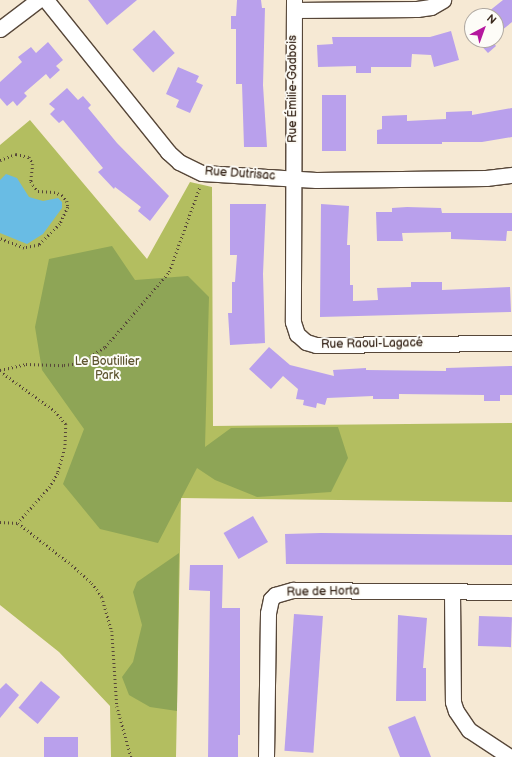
<!DOCTYPE html>
<meta charset="utf-8">
<style>
body{margin:0}
#map{position:relative;width:512px;height:757px;overflow:hidden;background:#f6e9d4;font-family:"Balsamiq Sans",sans-serif}
div>[style]{position:absolute}
[style*='--x']{left:calc(var(--x)*1px);top:calc(var(--y)*1px);width:calc(var(--w)*1px);rotate:calc(var(--a)*1deg)}
.green>*{inset:0;background:#b3be60}
.forest>*{inset:0;background:#8ea556}
.water>*{inset:0;background:#69bce4}
.building>*{inset:0;background:#b9a0ec;transform-origin:0 0}
.path>*{height:2.5px;margin-top:-1.25px;transform-origin:0;background:repeating-linear-gradient(90deg,#574739 0 1px,transparent 0 4px)}
.roads{filter:drop-shadow(1px 0 #574739) drop-shadow(-1px 0 #574739) drop-shadow(0 1px #574739) drop-shadow(0 -1px #574739)}
.street>*{height:15px;margin:-7.5px;padding:0 7.5px;transform-origin:7.5px;border-radius:7.5px;background:#fff}
span{translate:-50% -50%;white-space:nowrap;text-align:center;line-height:1.15;-webkit-text-stroke:4px #fdfcf7;paint-order:stroke}
.street-label{font-size:12px;color:#3b2a1e}
.park-label{font-size:12px;color:#5f5632}
.north{position:absolute;left:464px;top:8px;width:40px;height:40px;box-sizing:border-box;background:#fdfcf7;border:1px solid #afa8a0;border-radius:50%;rotate:41deg;font-size:11px;font-weight:700;line-height:16px;text-align:center;color:#3b2a1e}
.north::after{content:'';display:block;margin:auto;width:14px;height:18px;background:#b5179e;clip-path:polygon(50% 0,100% 100%,50% 72%,0 100%)}
</style>
<div id="map">
<div class="green">
<div style="clip-path:polygon(30px 120px,147px 259px,190px 182px,212px 187px,213px 426px,512px 423px,512px 502px,181px 498px,176px 757px,111px 757px,110px 706px,59px 652px,0 605px,0 145px)"></div>
</div>
<div class="forest">
<div style="clip-path:polygon(112px 246px,135px 280px,188px 276px,209px 297px,205px 447px,231px 428px,338px 427px,348px 458px,331px 492px,257px 497px,215px 480px,197px 468px,158px 543px,100px 529px,63px 484px,84px 429px,42px 370px,35px 327px,49px 259px)"></div>
<div style="clip-path:polygon(179px 553px,177px 711px,150px 707px,129px 695px,122px 677px,133px 662px,142px 625px,133px 592px,137px 582px)"></div>
</div>
<div class="water">
<div style="clip-path:polygon(6px 174px,17px 178px,29px 197px,43px 201px,58px 198px,62px 202px,62px 208px,43px 234px,27px 244px,0 233px,0 180px)"></div>
</div>
<div class="building">
<div style="clip-path:polygon(88px 0,137px 0,107px 25px)"></div>
<div style="clip-path:polygon(237px 0,261px 0,262px 8px,265px 8px,263px 85px,267px 147px,244px 147px,242px 84px,236px 84px,236px 29px,231px 29px,231px 16px,236px 16px)"></div>
<div style="clip-path:polygon(503px 0,512px 0,512px 22px,496px 35px,496px 16px,483px 16px)"></div>
<div style="left:154px;top:30px;width:31px;height:29px;rotate:48deg"></div>
<div style="clip-path:polygon(451px 31px,459px 60px,434px 67px,431px 55px,412px 54px,411px 67px,371px 67px,371px 73px,356px 73px,356px 66px,318px 67px,317px 45px,333px 44px,332px 37px,430px 37px)"></div>
<div style="clip-path:polygon(476px 40px,491px 40px,496px 46px,488px 53px)"></div>
<div style="clip-path:polygon(48px 42px,63px 60px,56px 66px,60px 70px,50px 79px,46px 74px,24px 93px,27px 96px,17px 106px,13px 101px,7px 106px,0 98px,0 82px,22px 62px,18px 57px,31px 47px,36px 53px)"></div>
<div style="clip-path:polygon(178px 67px,199px 76px,196px 82px,203px 85px,190px 113px,176px 107px,179px 100px,166px 94px)"></div>
<div style="clip-path:polygon(67px 88px,78px 100px,83px 96px,91px 105px,88px 108px,117px 143px,169px 196px,150px 221px,138px 211px,141px 207px,115px 187px,114px 189px,98px 172px,103px 168px,63px 120px,59px 123px,50px 114px,55px 109px,49px 104px)"></div>
<div style="left:322px;top:95px;width:24px;height:56px"></div>
<div style="clip-path:polygon(512px 108px,512px 137px,482px 142px,442px 142px,442px 144px,377px 144px,377px 130px,382px 129px,382px 116px,407px 115px,407px 121px,446px 119px,446px 112px,472px 111px,472px 115px)"></div>
<div style="clip-path:polygon(230px 204px,266px 204px,263px 274px,265px 343px,230px 345px,228px 313px,232px 313px,232px 282px,235px 282px,237px 255px,230px 255px)"></div>
<div style="clip-path:polygon(321px 204px,349px 206px,347px 245px,350px 245px,350px 285px,353px 285px,353px 301px,378px 300px,377px 288px,411px 287px,411px 282px,442px 282px,442px 290px,510px 287px,511px 312px,320px 317px)"></div>
<div style="clip-path:polygon(407px 207px,441px 208px,442px 213px,512px 213px,512px 231px,507px 231px,506px 241px,451px 239px,451px 232px,402px 233px,403px 241px,377px 241px,376px 212px,392px 212px,392px 208px)"></div>
<div style="clip-path:polygon(269px 347px,290px 365px,334px 376px,333px 370px,366px 368px,366px 370px,446px 371px,446px 368px,512px 366px,512px 395px,500px 395px,500px 401px,484px 401px,484px 395px,399px 394px,399px 399px,373px 399px,373px 396px,327px 398px,325px 405px,317px 403px,316px 408px,303px 405px,304px 400px,296px 399px,298px 389px,283px 376px,271px 389px,249px 369px)"></div>
<div style="left:253px;top:516px;width:30px;height:34px;rotate:60deg"></div>
<div style="clip-path:polygon(321px 533px,512px 535px,512px 565px,286px 564px,285px 534px)"></div>
<div style="clip-path:polygon(190px 565px,223px 565px,222px 608px,240px 608px,240px 735px,238px 735px,238px 757px,208px 757px,210px 591px,189px 590px)"></div>
<div style="left:294px;top:614px;width:29px;height:137px;rotate:4deg"></div>
<div style="clip-path:polygon(398px 615px,427px 618px,423px 668px,426px 668px,426px 701px,396px 701px)"></div>
<div style="left:479px;top:616px;width:33px;height:30px;rotate:2deg"></div>
<div style="left:41px;top:681px;width:25px;height:35px;rotate:40deg"></div>
<div style="clip-path:polygon(6px 683px,19px 695px,0 718px,0 689px)"></div>
<div style="clip-path:polygon(415px 716px,424px 739px,431px 757px,400px 757px,388px 727px)"></div>
<div style="left:44px;top:737px;width:34px;height:20px"></div>
</div>
<div class="path">
<div style="--x:0;--y:160;--w:17;--a:-21"></div>
<div style="--x:16;--y:154;--w:13;--a:13"></div>
<div style="--x:29;--y:157;--w:8;--a:60"></div>
<div style="--x:33;--y:164;--w:17;--a:97"></div>
<div style="--x:31;--y:181;--w:4;--a:63"></div>
<div style="--x:33;--y:185;--w:8;--a:50"></div>
<div style="--x:38;--y:191;--w:16;--a:4"></div>
<div style="--x:54;--y:192;--w:9;--a:21"></div>
<div style="--x:62;--y:195;--w:8;--a:50"></div>
<div style="--x:67;--y:201;--w:6;--a:81"></div>
<div style="--x:68;--y:207;--w:19;--a:115"></div>
<div style="--x:60;--y:224;--w:30;--a:135"></div>
<div style="--x:39;--y:245;--w:15;--a:169"></div>
<div style="--x:24;--y:248;--w:26;--a:-159"></div>
<div style="--x:0;--y:370;--w:27;--a:-13"></div>
<div style="--x:26;--y:364;--w:38;--a:2"></div>
<div style="--x:64;--y:365;--w:16;--a:-7"></div>
<div style="--x:80;--y:363;--w:30;--a:-33"></div>
<div style="--x:105;--y:347;--w:99;--a:-49.5"></div>
<div style="--x:169;--y:272;--w:91;--a:-70.2"></div>
<div style="--x:0;--y:371;--w:68;--a:36"></div>
<div style="--x:55;--y:411;--w:17;--a:50"></div>
<div style="--x:66;--y:424;--w:24;--a:92"></div>
<div style="--x:65;--y:448;--w:26;--a:106"></div>
<div style="--x:58;--y:473;--w:16;--a:120"></div>
<div style="--x:50;--y:487;--w:48;--a:131.6"></div>
<div style="--x:0;--y:522;--w:18;--a:3"></div>
<div style="--x:18;--y:523;--w:68;--a:37.9"></div>
<div style="--x:72;--y:565;--w:27;--a:42"></div>
<div style="--x:92;--y:583;--w:17;--a:54"></div>
<div style="--x:102;--y:597;--w:35;--a:74"></div>
<div style="--x:112;--y:631;--w:75;--a:86.2"></div>
<div style="--x:117;--y:706;--w:53;--a:74.6"></div>
</div>
<div class="roads">
<div class="street">
<div style="--x:46;--y:0;--w:195;--a:51.2"></div>
<div style="--x:168;--y:152;--w:15;--a:42"></div>
<div style="--x:179;--y:162;--w:25;--a:26"></div>
<div style="--x:202;--y:173;--w:114;--a:3.5"></div>
<div style="--x:316;--y:180;--w:170;--a:-0.7"></div>
<div style="--x:486;--y:178;--w:26;--a:-7"></div>
<div style="--x:294;--y:0;--w:322;--a:90.2"></div>
<div style="--x:293;--y:322;--w:13;--a:72"></div>
<div style="--x:297;--y:334;--w:12;--a:42"></div>
<div style="--x:306;--y:342;--w:10;--a:17"></div>
<div style="--x:316;--y:345;--w:196;--a:-0.6"></div>
<div style="--x:294;--y:10;--w:123;--a:-0.5"></div>
<div style="--x:417;--y:9;--w:14;--a:-8"></div>
<div style="--x:431;--y:7;--w:14;--a:-30"></div>
<div style="--x:0;--y:29;--w:48;--a:-37.3"></div>
<div style="--x:452;--y:592;--w:110;--a:89.5"></div>
<div style="--x:453;--y:702;--w:9;--a:72"></div>
<div style="--x:456;--y:711;--w:23;--a:56"></div>
<div style="--x:469;--y:730;--w:49;--a:33.4"></div>
<div style="--x:266;--y:757;--w:144;--a:-89.2"></div>
<div style="--x:268;--y:613;--w:14;--a:-78"></div>
<div style="--x:271;--y:599;--w:6;--a:-45"></div>
<div style="--x:275;--y:595;--w:19;--a:-16"></div>
<div style="--x:293;--y:590;--w:219;--a:0.5"></div>
</div>
</div>
<div class="street-label">
<span style="left:293px;top:89px;rotate:-90deg">Rue Émilie-Gadbois</span>
<span style="left:240px;top:174px;rotate:4deg">Rue Dutrisac</span>
<span style="left:372px;top:344px;rotate:-1deg">Rue Raoul-Lagacé</span>
<span style="left:323px;top:592px;rotate:-1deg">Rue de Horta</span>
</div>
<div class="park-label">
<span style="left:107px;top:369px">Le Boutillier<br>Park</span>
</div>
<div class="north">N</div>
</div>
